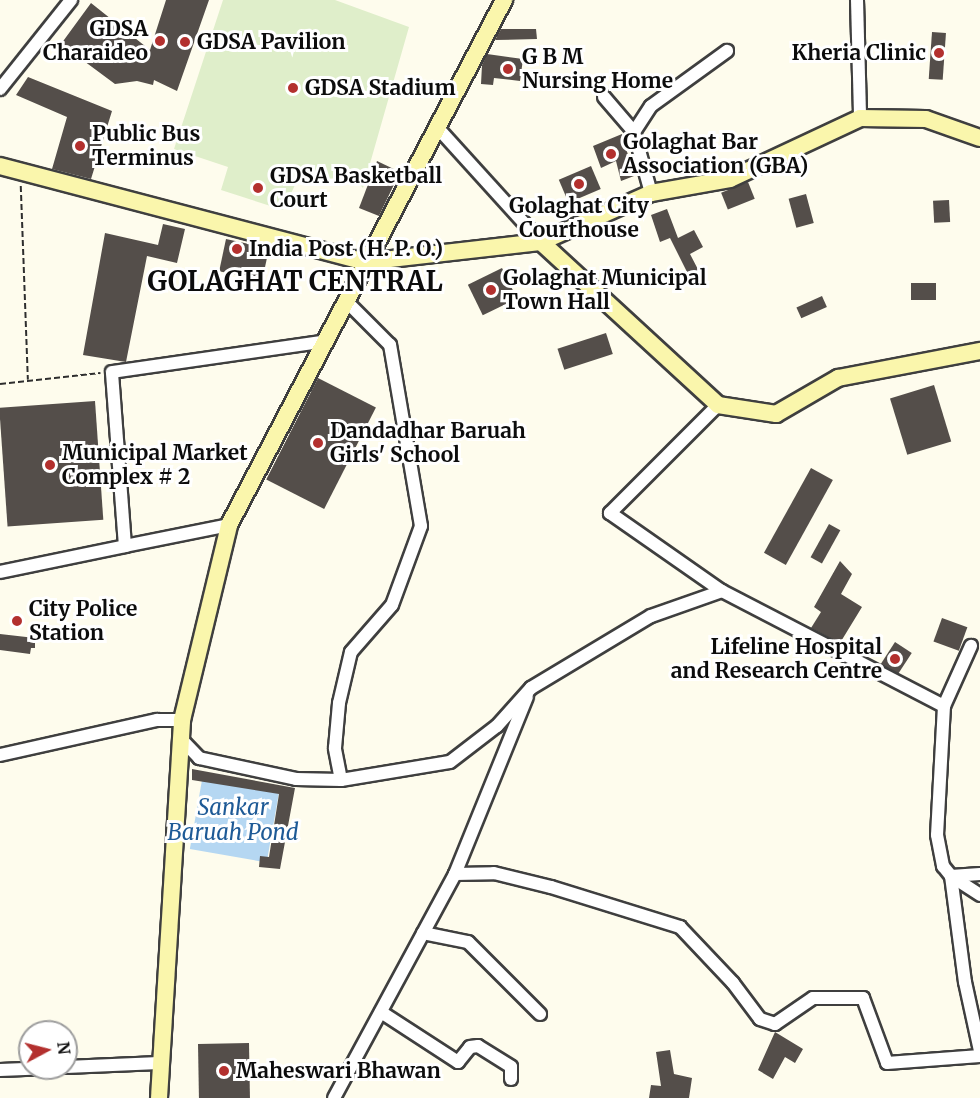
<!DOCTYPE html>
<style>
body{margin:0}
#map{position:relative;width:980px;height:1098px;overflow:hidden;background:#fefced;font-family:Merriweather,serif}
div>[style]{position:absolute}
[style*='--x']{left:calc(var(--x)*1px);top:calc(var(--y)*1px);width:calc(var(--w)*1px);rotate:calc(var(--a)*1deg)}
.pitch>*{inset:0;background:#dfeeca}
.water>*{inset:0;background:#b5d7f2;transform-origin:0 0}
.building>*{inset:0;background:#544e4a;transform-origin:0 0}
.path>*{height:1.5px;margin-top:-0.75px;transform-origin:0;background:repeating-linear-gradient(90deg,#2e2e2e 0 6px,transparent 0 9px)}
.roads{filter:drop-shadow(2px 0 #3f3f3f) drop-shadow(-2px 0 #3f3f3f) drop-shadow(0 2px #3f3f3f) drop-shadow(0 -2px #3f3f3f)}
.street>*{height:12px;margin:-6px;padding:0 6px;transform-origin:6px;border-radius:6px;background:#fff}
.secondary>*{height:16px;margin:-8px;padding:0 8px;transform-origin:8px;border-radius:8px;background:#faf6ac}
.dots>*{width:16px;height:16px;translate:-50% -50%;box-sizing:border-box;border:3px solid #fff;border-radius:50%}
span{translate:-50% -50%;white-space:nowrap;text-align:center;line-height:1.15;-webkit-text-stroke:6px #fff;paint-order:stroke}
.poi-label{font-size:21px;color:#0c0c0c;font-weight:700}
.right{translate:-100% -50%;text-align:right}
.left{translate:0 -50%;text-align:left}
.water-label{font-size:22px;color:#1e5a96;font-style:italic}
.district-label{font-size:27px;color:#0c0c0c;font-weight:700}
.north{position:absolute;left:18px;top:1020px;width:60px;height:60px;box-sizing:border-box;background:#fff;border:2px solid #9e9e9e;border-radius:50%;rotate:83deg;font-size:16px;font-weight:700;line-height:24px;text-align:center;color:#0c0c0c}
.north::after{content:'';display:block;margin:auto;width:21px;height:27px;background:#b3302e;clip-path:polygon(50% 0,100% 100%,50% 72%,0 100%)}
</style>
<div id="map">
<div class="pitch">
<div style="clip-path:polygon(223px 0,335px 0,409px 27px,363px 188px,351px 175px,295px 185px,283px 210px,221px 190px,228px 167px,174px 149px)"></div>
</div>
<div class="water">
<div style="left:202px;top:780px;width:78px;height:70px;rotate:10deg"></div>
</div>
<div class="building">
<div style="clip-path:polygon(166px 0,209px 0,177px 91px,154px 80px,153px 85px,137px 81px,115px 84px,61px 44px,91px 3px,150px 50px)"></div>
<div style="clip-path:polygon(501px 29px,536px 29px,537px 39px,495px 40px)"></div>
<div style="left:932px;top:32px;width:14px;height:47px;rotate:4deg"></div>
<div style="clip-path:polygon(487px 54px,523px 59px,520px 81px,494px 78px,493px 85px,481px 84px,482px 65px)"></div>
<div style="clip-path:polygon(28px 77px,112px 111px,91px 179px,52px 169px,67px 117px,16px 95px)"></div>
<div style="clip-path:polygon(622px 134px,634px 176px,621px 181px,616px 161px,601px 168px,593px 146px)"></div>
<div style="clip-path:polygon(377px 161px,400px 172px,379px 216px,359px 208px)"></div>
<div style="left:591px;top:166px;width:25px;height:35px;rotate:67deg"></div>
<div style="left:748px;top:182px;width:18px;height:29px;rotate:68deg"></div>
<div style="left:806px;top:194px;width:30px;height:18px;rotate:75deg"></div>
<div style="left:949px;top:200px;width:22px;height:16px;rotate:87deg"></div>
<div style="clip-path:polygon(667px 209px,678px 238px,694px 230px,703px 247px,690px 254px,704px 281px,694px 286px,670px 238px,660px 242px,651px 215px)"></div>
<div style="clip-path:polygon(163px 224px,185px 229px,177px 263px,147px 256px,126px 362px,83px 355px,105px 233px,158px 245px)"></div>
<div style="left:226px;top:239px;width:44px;height:33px;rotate:12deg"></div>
<div style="left:502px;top:268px;width:34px;height:38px;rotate:64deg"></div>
<div style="left:911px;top:283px;width:25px;height:17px"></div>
<div style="left:822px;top:296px;width:12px;height:28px;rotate:66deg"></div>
<div style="left:606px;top:333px;width:22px;height:51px;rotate:72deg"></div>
<div style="left:318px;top:378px;width:65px;height:114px;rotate:27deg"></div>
<div style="left:934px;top:385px;width:59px;height:46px;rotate:73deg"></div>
<div style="left:95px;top:401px;width:119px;height:96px;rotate:86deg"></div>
<div style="left:811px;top:468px;width:25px;height:97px;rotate:29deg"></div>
<div style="left:829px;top:524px;width:13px;height:38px;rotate:29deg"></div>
<div style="clip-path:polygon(840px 561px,852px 574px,841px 594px,862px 607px,840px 643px,811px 628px,821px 612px,814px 607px)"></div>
<div style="left:942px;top:618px;width:27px;height:25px;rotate:20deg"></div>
<div style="clip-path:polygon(0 634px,35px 638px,35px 648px,31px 648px,30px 654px,0 650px)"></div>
<div style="left:895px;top:642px;width:20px;height:27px;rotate:33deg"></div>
<div style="clip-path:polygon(192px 769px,295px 788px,280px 869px,259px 867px,260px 856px,269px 857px,279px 794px,192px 780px)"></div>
<div style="clip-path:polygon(775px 1032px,803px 1049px,795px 1063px,785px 1057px,773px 1079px,758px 1070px)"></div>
<div style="left:249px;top:1043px;width:55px;height:51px;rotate:89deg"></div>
<div style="clip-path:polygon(670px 1050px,674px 1074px,692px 1078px,689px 1098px,649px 1098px,651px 1085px,661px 1086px,656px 1052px)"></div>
</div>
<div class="path">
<div style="--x:21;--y:186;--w:194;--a:87.9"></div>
<div style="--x:0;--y:384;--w:101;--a:-6.3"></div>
</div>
<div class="roads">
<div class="street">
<div style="--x:857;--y:0;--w:118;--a:88.5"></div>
<div style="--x:0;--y:89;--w:114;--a:-51.4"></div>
<div style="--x:604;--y:97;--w:46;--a:49.4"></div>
<div style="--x:436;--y:126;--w:156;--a:47.8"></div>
<div style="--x:651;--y:193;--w:63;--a:-105.6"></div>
<div style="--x:634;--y:132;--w:31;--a:-57"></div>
<div style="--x:651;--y:106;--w:94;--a:-35.9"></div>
<div style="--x:718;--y:405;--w:153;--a:135"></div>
<div style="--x:610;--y:513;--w:136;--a:34.9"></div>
<div style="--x:722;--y:591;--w:250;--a:27.4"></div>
<div style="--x:944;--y:706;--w:129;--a:93.1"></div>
<div style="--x:937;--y:835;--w:32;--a:79"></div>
<div style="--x:943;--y:866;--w:13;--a:51"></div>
<div style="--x:951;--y:876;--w:35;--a:33"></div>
<div style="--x:229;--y:525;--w:106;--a:168.6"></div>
<div style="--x:125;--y:546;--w:174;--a:-94.3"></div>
<div style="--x:112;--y:372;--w:216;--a:-8.2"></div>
<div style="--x:0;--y:572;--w:128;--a:-11.7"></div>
<div style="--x:944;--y:706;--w:66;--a:-65.8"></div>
<div style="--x:180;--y:738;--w:28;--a:46"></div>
<div style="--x:199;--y:758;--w:99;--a:12.2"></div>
<div style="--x:296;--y:779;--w:45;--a:1.3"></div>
<div style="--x:341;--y:780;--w:110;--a:-9.4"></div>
<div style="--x:450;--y:762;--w:59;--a:-37.5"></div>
<div style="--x:497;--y:726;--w:51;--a:-48.2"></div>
<div style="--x:531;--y:688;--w:140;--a:-31"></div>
<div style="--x:651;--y:616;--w:75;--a:-19.4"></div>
<div style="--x:0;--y:755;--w:161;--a:-12.6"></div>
<div style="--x:157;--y:720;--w:25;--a:0"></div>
<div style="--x:341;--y:780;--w:33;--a:-101"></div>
<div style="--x:335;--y:748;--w:45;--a:-84.9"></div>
<div style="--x:339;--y:703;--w:52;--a:-76.8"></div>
<div style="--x:351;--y:652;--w:62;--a:-48.9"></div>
<div style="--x:392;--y:605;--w:84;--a:-69.8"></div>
<div style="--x:421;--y:526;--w:184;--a:-99.7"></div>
<div style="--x:390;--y:345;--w:61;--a:-135"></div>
<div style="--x:455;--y:874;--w:39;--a:-1"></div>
<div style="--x:494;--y:873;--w:59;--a:13.8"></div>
<div style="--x:551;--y:887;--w:135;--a:17.2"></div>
<div style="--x:680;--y:927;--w:77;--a:46.6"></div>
<div style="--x:733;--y:983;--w:45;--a:53.1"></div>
<div style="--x:760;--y:1019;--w:16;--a:18"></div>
<div style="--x:775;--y:1024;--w:46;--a:-34.4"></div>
<div style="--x:813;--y:998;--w:50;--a:0"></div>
<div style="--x:863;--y:998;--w:69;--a:69.7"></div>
<div style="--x:887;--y:1063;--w:93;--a:-4.3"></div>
<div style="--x:980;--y:874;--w:29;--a:176"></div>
<div style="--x:951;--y:876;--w:107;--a:82.5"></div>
<div style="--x:965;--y:982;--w:71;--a:77.7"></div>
<div style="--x:423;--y:933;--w:46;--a:11.3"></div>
<div style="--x:468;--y:942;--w:102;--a:45"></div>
<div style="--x:381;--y:1012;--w:92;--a:33"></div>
<div style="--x:458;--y:1062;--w:19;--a:-51"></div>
<div style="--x:470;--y:1047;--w:8;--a:-7"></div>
<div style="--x:478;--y:1046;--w:39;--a:32"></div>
<div style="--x:511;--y:1067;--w:12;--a:90"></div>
<div style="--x:66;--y:1067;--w:93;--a:-2.5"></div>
<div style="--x:0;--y:1070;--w:50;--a:-2.3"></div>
<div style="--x:334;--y:1098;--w:255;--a:-61.6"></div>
<div style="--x:455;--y:874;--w:191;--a:-67.9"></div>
</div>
<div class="secondary">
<div style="--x:0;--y:166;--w:377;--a:14.7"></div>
<div style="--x:365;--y:262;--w:177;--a:-6.5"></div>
<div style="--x:541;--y:242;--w:120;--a:-24"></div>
<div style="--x:651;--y:193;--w:80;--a:-10"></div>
<div style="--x:730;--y:179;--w:144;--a:-25.1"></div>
<div style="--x:860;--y:118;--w:66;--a:0.9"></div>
<div style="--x:926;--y:119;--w:57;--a:19.4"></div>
<div style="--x:541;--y:242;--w:241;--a:42.6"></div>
<div style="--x:718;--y:405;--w:59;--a:8.8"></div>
<div style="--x:776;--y:414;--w:72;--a:-30.1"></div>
<div style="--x:838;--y:378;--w:145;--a:-10.8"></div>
<div style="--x:159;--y:1098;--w:379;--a:-86.5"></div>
<div style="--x:182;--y:720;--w:201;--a:-76.4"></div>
<div style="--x:229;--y:525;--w:593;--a:-62.35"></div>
</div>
</div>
<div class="dots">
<div style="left:160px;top:41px;background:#b3302e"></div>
<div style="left:185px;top:42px;background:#b3302e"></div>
<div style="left:939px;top:53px;background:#b3302e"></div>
<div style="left:508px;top:69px;background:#b3302e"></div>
<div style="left:293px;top:88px;background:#b3302e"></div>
<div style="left:80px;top:146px;background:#b3302e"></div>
<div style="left:611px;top:154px;background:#b3302e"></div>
<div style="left:579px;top:184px;background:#b3302e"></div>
<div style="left:258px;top:188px;background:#b3302e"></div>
<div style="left:237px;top:249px;background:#b3302e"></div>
<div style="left:491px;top:290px;background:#b3302e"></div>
<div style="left:318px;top:443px;background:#b3302e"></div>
<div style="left:50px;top:465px;background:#b3302e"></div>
<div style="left:17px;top:621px;background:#b3302e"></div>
<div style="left:895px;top:659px;background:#b3302e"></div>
<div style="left:224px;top:1071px;background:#b3302e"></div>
</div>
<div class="poi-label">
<span class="right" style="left:148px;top:41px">GDSA<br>Charaideo</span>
<span class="left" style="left:197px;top:42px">GDSA Pavilion</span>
<span class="right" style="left:926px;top:53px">Kheria Clinic</span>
<span class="left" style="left:522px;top:69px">G B M<br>Nursing Home</span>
<span class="left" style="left:305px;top:88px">GDSA Stadium</span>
<span class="left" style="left:92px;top:146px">Public Bus<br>Terminus</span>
<span class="left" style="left:623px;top:154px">Golaghat Bar<br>Association (GBA)</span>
<span class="left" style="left:270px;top:188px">GDSA Basketball<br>Court</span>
<span style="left:579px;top:218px">Golaghat City<br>Courthouse</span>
<span class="left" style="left:249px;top:249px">India Post (H. P. O.)</span>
<span class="left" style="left:503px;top:290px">Golaghat Municipal<br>Town Hall</span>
<span class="left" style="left:330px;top:443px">Dandadhar Baruah<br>Girls' School</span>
<span class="left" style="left:62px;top:465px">Municipal Market<br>Complex # 2</span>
<span class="left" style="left:29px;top:621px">City Police<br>Station</span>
<span class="right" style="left:882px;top:659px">Lifeline Hospital<br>and Research Centre</span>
<span class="left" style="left:236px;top:1071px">Maheswari Bhawan</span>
</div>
<div class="water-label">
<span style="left:233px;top:820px">Sankar<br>Baruah Pond</span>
</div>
<div class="district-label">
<span style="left:295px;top:282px">GOLAGHAT CENTRAL</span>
</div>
<div class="north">N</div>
</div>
